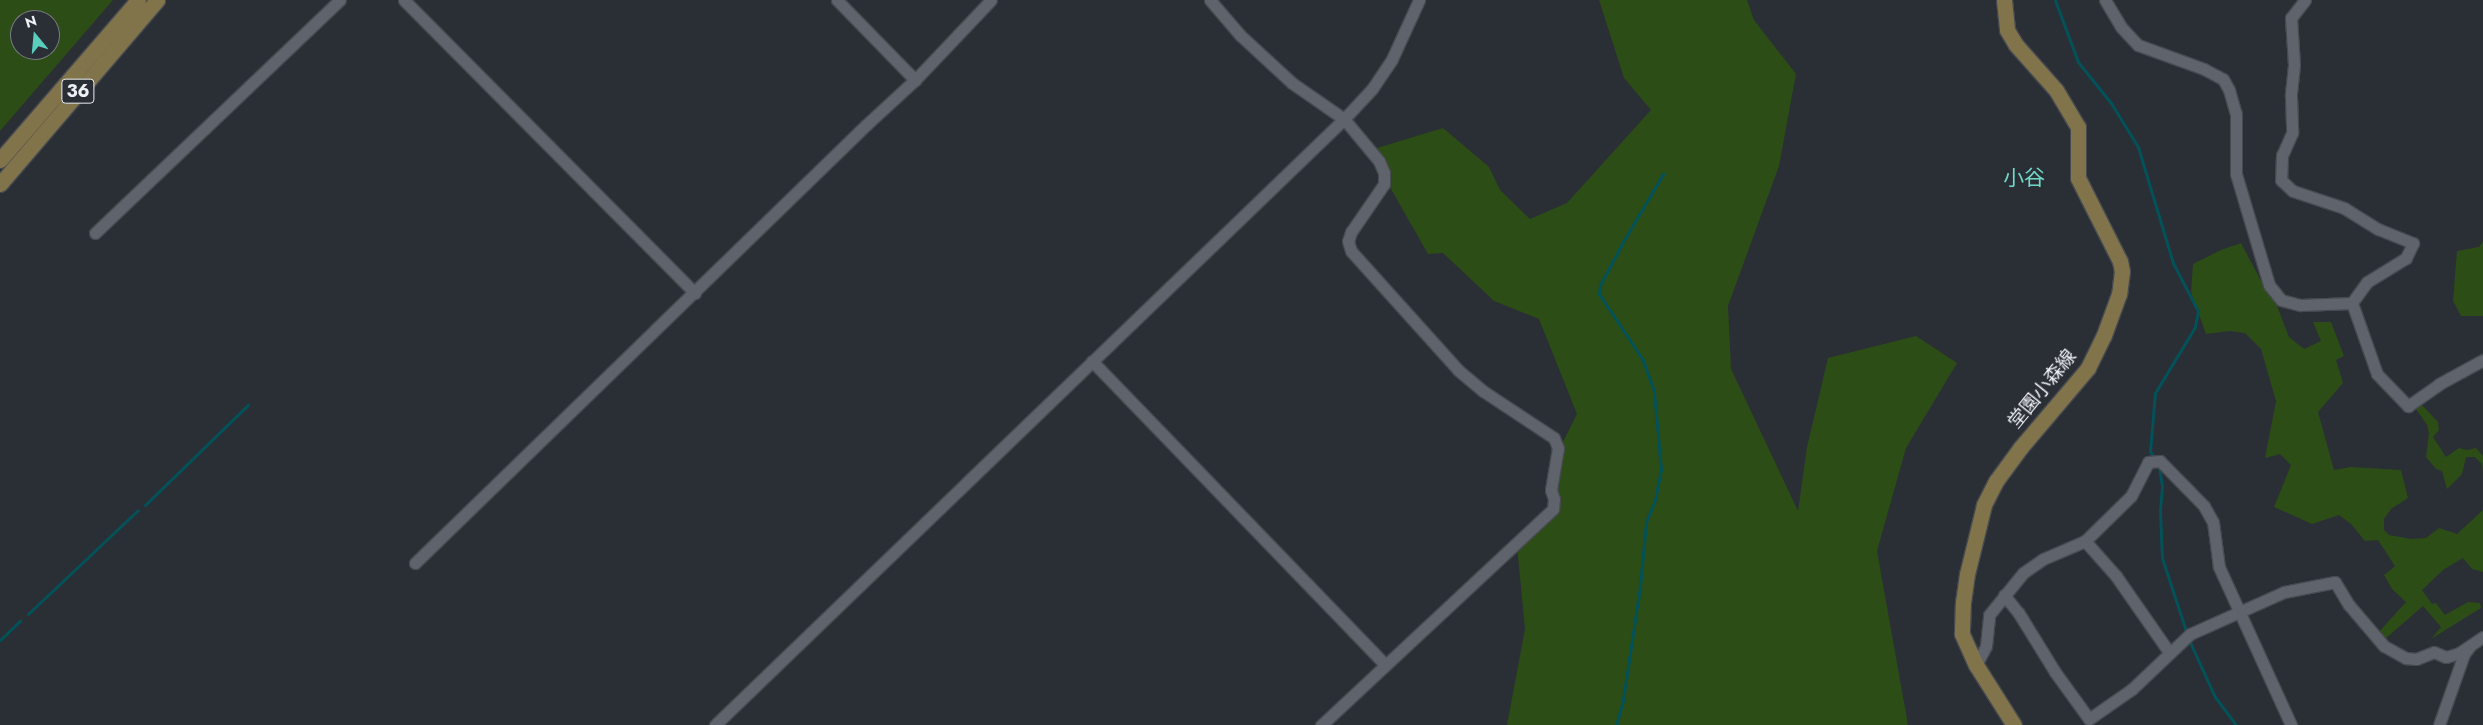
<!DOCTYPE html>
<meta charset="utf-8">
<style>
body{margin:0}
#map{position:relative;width:2483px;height:725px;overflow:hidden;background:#2a2e35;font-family:Jost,"Noto Sans JP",sans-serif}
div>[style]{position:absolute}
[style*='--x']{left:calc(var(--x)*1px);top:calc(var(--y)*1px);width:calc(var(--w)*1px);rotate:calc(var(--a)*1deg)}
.green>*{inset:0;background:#2d4d16}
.stream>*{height:3px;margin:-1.5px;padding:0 1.5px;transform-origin:1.5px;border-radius:1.5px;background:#035259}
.roads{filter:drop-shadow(1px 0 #474a50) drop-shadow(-1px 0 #474a50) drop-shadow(0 1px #474a50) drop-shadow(0 -1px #474a50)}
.minor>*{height:11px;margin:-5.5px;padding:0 5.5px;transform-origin:5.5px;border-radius:5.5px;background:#5f646c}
.major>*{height:15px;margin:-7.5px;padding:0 7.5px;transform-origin:7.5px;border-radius:7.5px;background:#81744a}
span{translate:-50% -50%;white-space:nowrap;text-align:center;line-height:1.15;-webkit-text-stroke:4px #2a2e35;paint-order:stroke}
.shield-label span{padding:1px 4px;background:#2a2e35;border:1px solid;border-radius:4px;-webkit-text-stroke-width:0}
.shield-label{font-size:18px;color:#edf0f4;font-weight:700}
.street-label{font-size:19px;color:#edf0f4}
.quarter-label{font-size:21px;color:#70d8c8}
.north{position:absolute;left:10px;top:10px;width:50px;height:50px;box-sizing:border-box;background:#2a2e35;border:1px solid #787c81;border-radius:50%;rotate:343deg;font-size:14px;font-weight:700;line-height:20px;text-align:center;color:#edf0f4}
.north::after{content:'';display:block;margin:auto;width:18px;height:22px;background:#5acebd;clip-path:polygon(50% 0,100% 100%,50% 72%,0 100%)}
</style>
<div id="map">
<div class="green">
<div style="clip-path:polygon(evenodd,0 0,113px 0,0 131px,0 0,20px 20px,50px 20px,50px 50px,20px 50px,20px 20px)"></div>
<div style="clip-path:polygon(1599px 0,1747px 0,1754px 20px,1796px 74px,1779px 166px,1728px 306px,1731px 369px,1798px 511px,1807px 447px,1828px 358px,1916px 336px,1957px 363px,1906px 448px,1877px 551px,1908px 725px,1507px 725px,1525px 629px,1517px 546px,1556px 499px,1560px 448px,1577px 414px,1539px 319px,1494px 301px,1443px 253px,1428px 254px,1387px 182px,1385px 162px,1377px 148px,1443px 128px,1489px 167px,1500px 190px,1530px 219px,1567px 203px,1651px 110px,1624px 78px)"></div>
<div style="clip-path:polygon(2483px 241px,2483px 316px,2461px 316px,2453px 301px,2457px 251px,2479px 247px)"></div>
<div style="clip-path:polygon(2241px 243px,2260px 279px,2277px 306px,2289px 337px,2304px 349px,2321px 341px,2313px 322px,2331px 322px,2344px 356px,2336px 360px,2343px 383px,2318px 412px,2334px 470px,2351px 467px,2401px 470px,2408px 498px,2391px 509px,2384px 519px,2384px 530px,2389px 535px,2411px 539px,2426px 538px,2439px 528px,2457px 534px,2483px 510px,2483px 572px,2472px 569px,2463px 558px,2443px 570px,2422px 590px,2432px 604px,2436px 603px,2445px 615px,2468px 602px,2480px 603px,2481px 608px,2431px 639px,2441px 627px,2423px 606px,2385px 639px,2378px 633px,2406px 602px,2392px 589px,2384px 575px,2395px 566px,2378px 540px,2365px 541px,2351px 524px,2339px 515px,2312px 524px,2274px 507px,2291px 465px,2280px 454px,2265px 458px,2276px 401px,2261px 349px,2245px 333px,2230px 331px,2206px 334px,2191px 292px,2193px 264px,2221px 250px)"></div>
<div style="clip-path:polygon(2421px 404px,2438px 422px,2439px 430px,2433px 437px,2446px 457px,2459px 448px,2467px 450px,2476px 448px,2483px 456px,2483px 474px,2482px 464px,2475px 457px,2466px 457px,2462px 474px,2447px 489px,2442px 471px,2436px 469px,2426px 457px,2429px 433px,2427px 425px,2416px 409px)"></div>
</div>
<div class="stream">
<div style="--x:2055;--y:0;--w:66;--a:69.6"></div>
<div style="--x:2078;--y:62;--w:53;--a:51.2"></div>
<div style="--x:2111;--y:103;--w:52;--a:58.5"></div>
<div style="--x:2138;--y:147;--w:121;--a:73.2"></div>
<div style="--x:2173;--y:263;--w:54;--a:62.5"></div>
<div style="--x:2198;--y:311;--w:16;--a:101"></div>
<div style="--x:2195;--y:327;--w:77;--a:121.2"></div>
<div style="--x:2155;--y:393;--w:58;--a:94.9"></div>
<div style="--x:2150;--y:451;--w:10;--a:61"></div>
<div style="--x:2159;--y:467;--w:20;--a:81"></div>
<div style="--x:2162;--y:487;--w:24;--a:95"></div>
<div style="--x:2160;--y:511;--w:47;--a:87.6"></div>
<div style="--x:2162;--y:558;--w:80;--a:71.8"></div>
<div style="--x:145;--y:505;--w:144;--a:-44.2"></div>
<div style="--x:28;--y:614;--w:151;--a:-43.4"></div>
<div style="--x:0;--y:640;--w:28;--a:-44"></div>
<div style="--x:2189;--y:640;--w:63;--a:65.5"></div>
<div style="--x:2215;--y:697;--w:35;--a:53"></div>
<div style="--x:1616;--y:725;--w:26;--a:-74"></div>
<div style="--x:1623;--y:700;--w:115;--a:-81.5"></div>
<div style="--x:1640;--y:586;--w:64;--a:-84.6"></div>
<div style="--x:1646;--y:522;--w:24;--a:-68"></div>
<div style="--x:1655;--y:500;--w:31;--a:-79"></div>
<div style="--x:1661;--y:470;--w:79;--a:-95.1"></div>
<div style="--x:1654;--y:391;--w:33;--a:-110"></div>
<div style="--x:1643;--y:360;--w:79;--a:-123.7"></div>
<div style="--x:1599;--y:294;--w:9;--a:-84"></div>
<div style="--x:1600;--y:285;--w:51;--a:-61.9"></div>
<div style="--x:1624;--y:240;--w:77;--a:-59.4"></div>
</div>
<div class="roads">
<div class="minor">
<div style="--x:404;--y:0;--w:413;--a:45.2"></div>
<div style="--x:837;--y:0;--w:112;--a:45.7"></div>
<div style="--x:1210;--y:0;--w:46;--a:49.4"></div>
<div style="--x:1240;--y:35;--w:71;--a:42.7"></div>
<div style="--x:1292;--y:83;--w:63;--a:34.7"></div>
<div style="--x:1344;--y:119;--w:55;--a:50.2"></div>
<div style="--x:1379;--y:161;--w:13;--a:67"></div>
<div style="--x:1384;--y:173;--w:11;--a:90"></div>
<div style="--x:1384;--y:184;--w:58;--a:124.5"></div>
<div style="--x:1351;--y:232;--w:9;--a:108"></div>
<div style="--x:1348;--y:241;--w:10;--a:73"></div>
<div style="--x:1351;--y:251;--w:160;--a:48"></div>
<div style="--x:1458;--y:370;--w:33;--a:40"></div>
<div style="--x:1483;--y:391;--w:85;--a:33.5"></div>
<div style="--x:1554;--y:438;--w:11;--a:68"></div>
<div style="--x:1558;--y:448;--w:43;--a:99.5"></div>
<div style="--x:1551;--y:490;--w:9;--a:72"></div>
<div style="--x:1554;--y:499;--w:10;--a:96"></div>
<div style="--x:1553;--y:509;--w:317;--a:137"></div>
<div style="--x:2105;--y:0;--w:31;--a:59"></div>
<div style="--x:2121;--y:27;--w:25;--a:47"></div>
<div style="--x:2138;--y:45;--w:70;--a:20"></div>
<div style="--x:2204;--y:69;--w:21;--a:28"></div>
<div style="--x:2223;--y:79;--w:13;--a:61"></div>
<div style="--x:2229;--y:90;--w:25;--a:74"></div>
<div style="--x:2236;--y:114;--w:60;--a:90"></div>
<div style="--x:2236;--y:174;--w:116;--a:73.4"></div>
<div style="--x:2269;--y:285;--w:19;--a:51"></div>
<div style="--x:2281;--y:300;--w:20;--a:15"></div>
<div style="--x:2300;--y:305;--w:52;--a:-2.2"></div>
<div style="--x:2305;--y:0;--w:23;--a:128"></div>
<div style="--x:2291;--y:18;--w:47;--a:86.3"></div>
<div style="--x:2294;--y:65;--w:31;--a:96"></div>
<div style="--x:2291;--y:96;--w:37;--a:88"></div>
<div style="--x:2292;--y:133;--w:24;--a:114"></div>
<div style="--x:2282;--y:155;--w:25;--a:92"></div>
<div style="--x:2281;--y:180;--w:16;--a:43"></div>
<div style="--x:2293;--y:191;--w:54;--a:18.4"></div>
<div style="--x:2344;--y:208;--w:40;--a:32"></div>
<div style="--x:2378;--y:229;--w:38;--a:22"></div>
<div style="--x:2413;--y:243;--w:17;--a:115"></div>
<div style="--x:2406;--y:258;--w:46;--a:148.4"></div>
<div style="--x:2367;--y:282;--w:26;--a:126"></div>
<div style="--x:95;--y:233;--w:338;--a:-43.6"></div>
<div style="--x:2352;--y:303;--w:75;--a:70.6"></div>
<div style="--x:2377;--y:374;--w:45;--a:45.9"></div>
<div style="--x:2408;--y:406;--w:38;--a:-35"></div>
<div style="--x:2439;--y:384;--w:50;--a:-28.6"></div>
<div style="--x:1092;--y:361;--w:421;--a:46"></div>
<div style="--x:2085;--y:541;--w:47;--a:48.5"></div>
<div style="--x:2116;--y:576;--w:93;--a:55.1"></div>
<div style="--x:415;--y:563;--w:629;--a:-44.16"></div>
<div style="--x:866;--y:125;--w:67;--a:-42.6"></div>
<div style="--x:915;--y:80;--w:110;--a:-46.5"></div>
<div style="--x:2004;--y:595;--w:22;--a:51"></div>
<div style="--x:2018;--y:612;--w:70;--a:58.3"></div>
<div style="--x:2055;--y:672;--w:58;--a:54.1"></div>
<div style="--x:2089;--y:719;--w:52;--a:-34.9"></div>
<div style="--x:2132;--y:689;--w:80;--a:-43.5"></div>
<div style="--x:2190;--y:634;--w:103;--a:-24.1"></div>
<div style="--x:2284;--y:592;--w:52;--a:-11.1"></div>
<div style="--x:2335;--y:582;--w:27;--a:59"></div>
<div style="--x:2349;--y:605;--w:54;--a:49.5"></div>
<div style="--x:2384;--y:646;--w:25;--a:29"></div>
<div style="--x:2406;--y:658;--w:10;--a:6"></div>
<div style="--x:2416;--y:659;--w:19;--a:-21"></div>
<div style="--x:2434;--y:652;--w:13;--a:23"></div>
<div style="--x:2446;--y:657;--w:14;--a:-17"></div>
<div style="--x:2459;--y:653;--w:29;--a:-34"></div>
<div style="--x:1976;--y:665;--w:21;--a:-62"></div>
<div style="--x:1986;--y:646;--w:31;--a:-84"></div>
<div style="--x:1989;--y:615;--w:54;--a:-51"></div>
<div style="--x:2023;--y:573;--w:24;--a:-35"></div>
<div style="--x:2043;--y:559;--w:46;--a:-23.2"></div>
<div style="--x:2085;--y:541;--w:64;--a:-44.4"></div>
<div style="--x:2131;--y:496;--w:38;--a:-63"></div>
<div style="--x:2148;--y:462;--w:12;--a:-5"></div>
<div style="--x:2160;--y:461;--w:63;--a:45.6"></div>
<div style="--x:2204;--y:506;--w:18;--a:61"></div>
<div style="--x:2213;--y:522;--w:45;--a:82.4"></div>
<div style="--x:2219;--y:567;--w:174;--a:65.5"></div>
<div style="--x:715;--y:725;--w:873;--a:-43.93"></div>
<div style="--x:1344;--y:119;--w:41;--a:-47"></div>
<div style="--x:1372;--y:89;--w:36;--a:-56"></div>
<div style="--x:1392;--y:59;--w:65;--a:-65.4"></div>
<div style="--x:2439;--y:725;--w:75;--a:-70.6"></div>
<div style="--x:2464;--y:654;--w:10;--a:-53"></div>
</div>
<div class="major">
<div style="--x:2004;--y:0;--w:30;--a:84"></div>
<div style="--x:2007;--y:30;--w:17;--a:59"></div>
<div style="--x:2016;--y:45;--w:60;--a:48.4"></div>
<div style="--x:2056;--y:90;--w:43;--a:59.3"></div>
<div style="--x:2078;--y:127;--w:51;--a:90"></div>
<div style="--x:2078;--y:178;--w:93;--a:63.2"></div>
<div style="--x:2120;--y:261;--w:10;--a:79"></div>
<div style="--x:2122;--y:271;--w:23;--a:97"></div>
<div style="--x:2119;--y:294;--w:44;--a:110.1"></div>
<div style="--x:2104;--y:335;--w:37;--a:116"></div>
<div style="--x:2088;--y:368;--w:104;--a:130.3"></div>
<div style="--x:2021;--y:447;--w:42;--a:126.3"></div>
<div style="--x:1996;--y:481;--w:27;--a:117"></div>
<div style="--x:1984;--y:505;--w:71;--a:103.8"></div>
<div style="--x:1967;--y:574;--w:27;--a:98"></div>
<div style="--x:1963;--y:601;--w:33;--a:92"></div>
<div style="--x:1962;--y:634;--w:34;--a:66"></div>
<div style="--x:1976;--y:665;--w:71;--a:57.7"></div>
<div style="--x:0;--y:160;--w:211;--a:-49.2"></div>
<div style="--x:0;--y:184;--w:242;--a:-49.5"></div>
</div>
</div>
<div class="shield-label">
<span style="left:78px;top:91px">36</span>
</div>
<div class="street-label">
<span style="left:2042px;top:389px;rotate:-51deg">堂園小森線</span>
</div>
<div class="quarter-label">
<span style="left:2024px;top:178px">小谷</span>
</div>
<div class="north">N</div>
</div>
